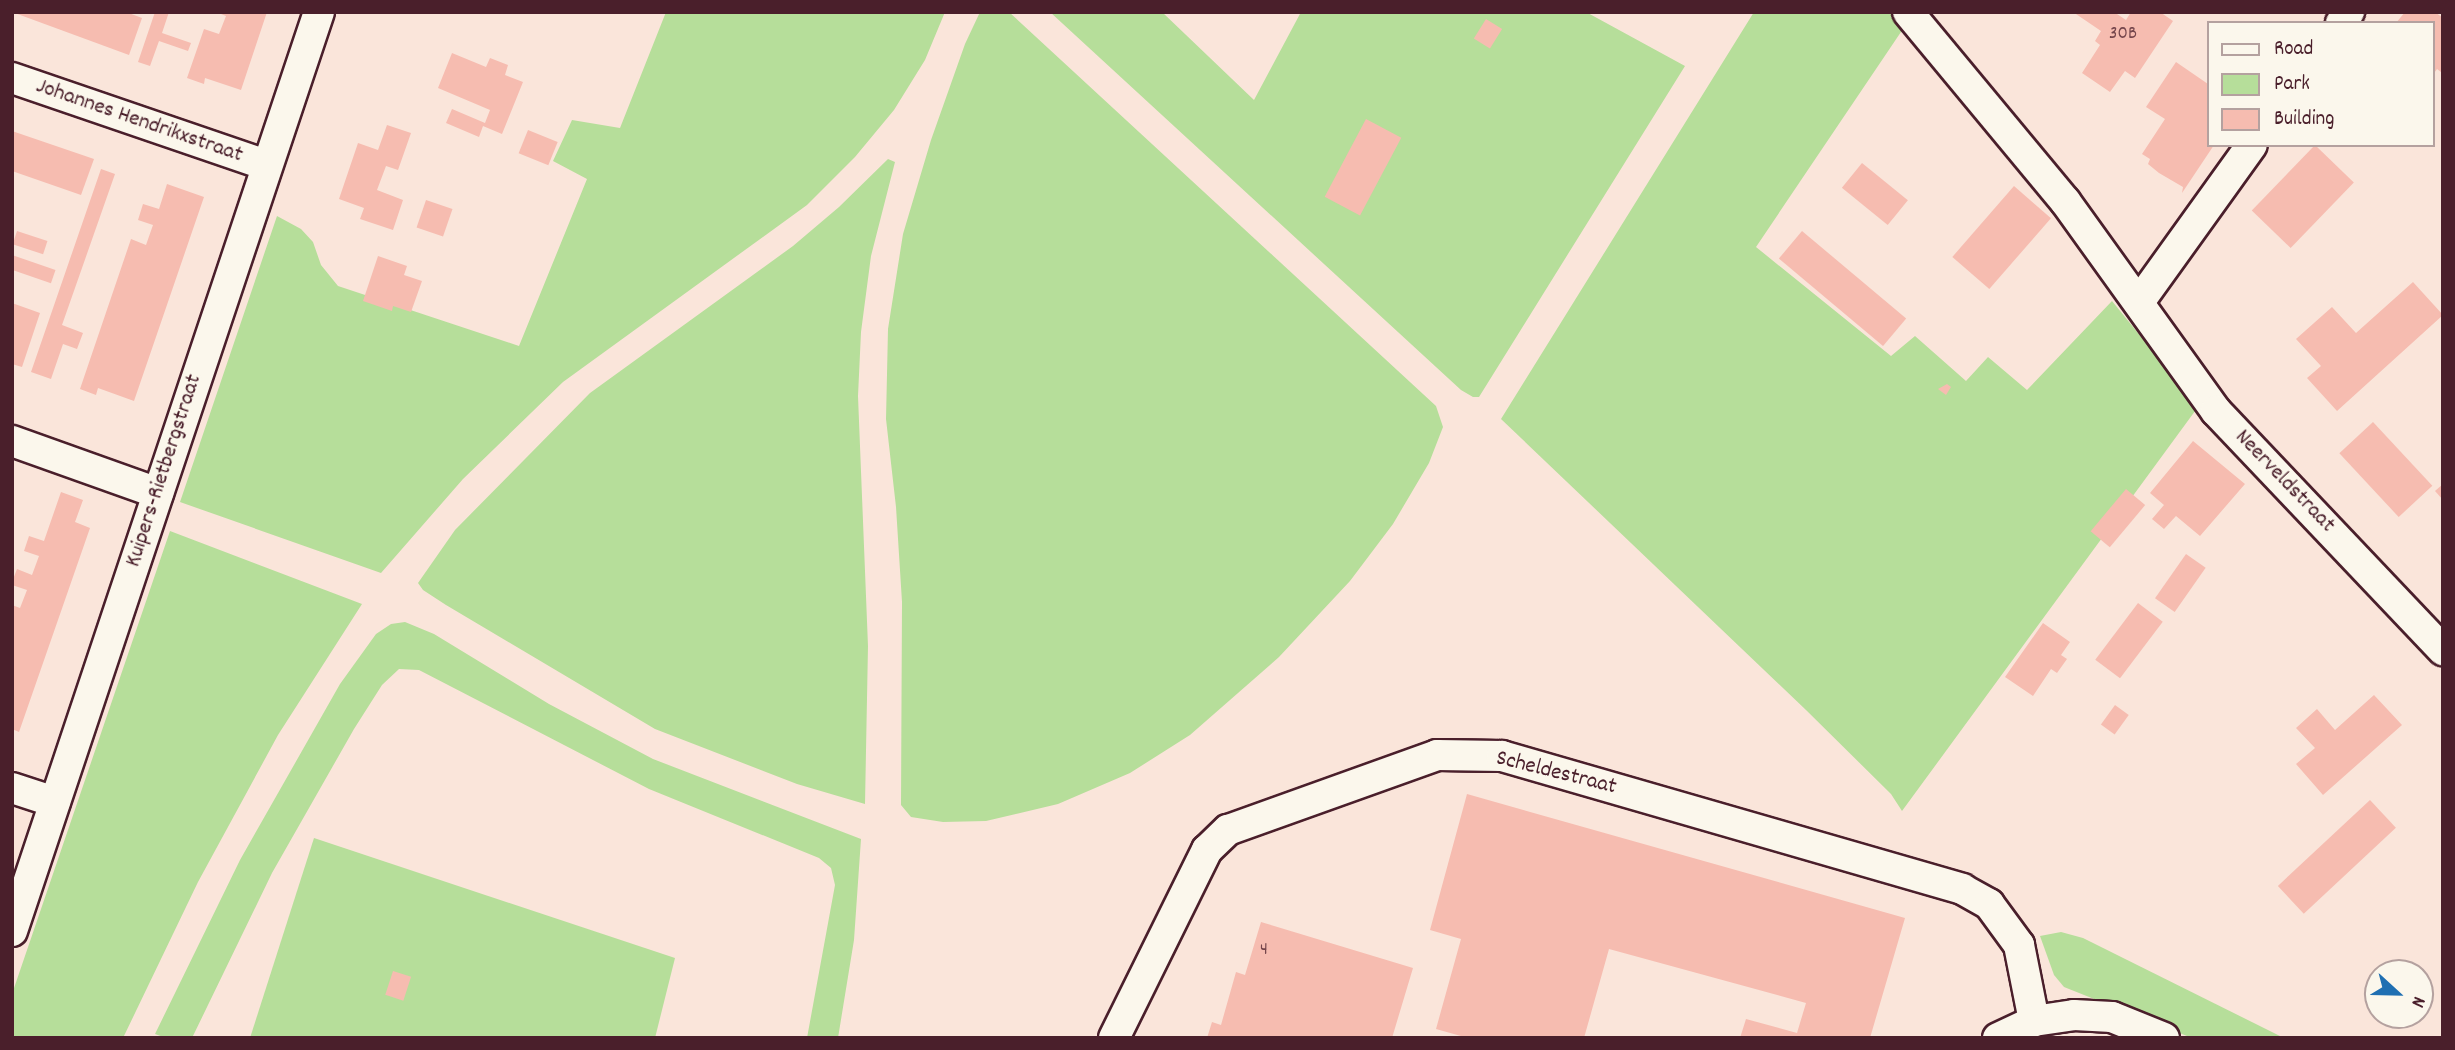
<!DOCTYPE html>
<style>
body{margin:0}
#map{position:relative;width:2455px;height:1050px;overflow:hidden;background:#fae5da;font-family:Dekko,sans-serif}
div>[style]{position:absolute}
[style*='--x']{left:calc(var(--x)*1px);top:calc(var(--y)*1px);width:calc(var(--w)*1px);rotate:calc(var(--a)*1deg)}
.green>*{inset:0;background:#b6de9a}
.building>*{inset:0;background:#f6bcb0;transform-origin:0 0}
.roads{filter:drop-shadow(2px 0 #4a1f2b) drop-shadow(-2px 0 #4a1f2b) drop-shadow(0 2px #4a1f2b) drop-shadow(0 -2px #4a1f2b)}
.minor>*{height:30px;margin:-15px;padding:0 15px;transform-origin:15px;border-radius:15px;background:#fbf7ec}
span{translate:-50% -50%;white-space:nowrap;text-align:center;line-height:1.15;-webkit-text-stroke:5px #fbf7ec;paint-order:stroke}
.number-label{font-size:19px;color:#75464c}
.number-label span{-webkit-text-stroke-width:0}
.street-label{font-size:23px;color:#4a1f2b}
.frame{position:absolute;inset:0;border:14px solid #4a1f2b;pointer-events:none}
.legend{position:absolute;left:2207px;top:21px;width:228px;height:126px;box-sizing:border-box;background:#fbf7ec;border:2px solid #b4a19f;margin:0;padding:9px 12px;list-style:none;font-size:21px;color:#4a1f2b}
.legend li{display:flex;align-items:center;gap:14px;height:35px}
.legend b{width:35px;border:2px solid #b4a19f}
.north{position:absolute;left:2364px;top:959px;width:70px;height:70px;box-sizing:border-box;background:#fbf7ec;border:2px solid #b4a19f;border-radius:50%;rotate:112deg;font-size:19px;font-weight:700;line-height:28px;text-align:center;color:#4a1f2b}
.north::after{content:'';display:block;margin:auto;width:24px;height:32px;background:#1f6fb2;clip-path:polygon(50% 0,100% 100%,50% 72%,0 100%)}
</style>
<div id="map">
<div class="green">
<div style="clip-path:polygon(666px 12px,945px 12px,925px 60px,894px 110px,855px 157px,807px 205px,563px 382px,463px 479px,381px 573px,180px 502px,277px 216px,301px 229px,313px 242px,321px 265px,338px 286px,519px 346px,587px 179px,553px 161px,572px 120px,620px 128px)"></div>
<div style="clip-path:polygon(980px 12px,1009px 12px,1436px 406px,1443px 427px,1429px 463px,1393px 524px,1350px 581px,1279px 657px,1190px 735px,1130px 773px,1058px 804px,986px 821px,943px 822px,911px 817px,901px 805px,902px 602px,896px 507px,886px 419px,888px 329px,903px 234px,931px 140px,965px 44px)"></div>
<div style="clip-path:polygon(1050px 12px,1162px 12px,1254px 100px,1301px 12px,1586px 12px,1685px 66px,1479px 397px,1473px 397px,1461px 390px)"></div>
<div style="clip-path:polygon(1754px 12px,1895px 12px,1905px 26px,1756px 247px,1891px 356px,1915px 336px,1966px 381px,1988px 357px,2027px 390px,2112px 301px,2198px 407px,1902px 811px,1891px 794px,1806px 710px,1501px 419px)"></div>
<div style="clip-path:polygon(888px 159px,895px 162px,871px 256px,861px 332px,858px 396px,868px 646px,865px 804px,797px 784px,655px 729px,446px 605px,423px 590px,418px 583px,455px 530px,590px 393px,793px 246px,839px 207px)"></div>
<div style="clip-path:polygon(170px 531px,362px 604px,278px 735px,198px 882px,123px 1038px,12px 1038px,12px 994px)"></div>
<div style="clip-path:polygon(405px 622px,434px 634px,549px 704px,653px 759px,861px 839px,854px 940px,838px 1038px,807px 1038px,835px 885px,831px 868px,819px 858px,649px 789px,419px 670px,399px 669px,382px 685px,354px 729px,272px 873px,192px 1038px,166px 1038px,155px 1034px,240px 860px,340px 684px,376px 634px,391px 624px)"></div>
<div style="clip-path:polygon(314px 838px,675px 958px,655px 1038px,250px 1038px)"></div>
<div style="clip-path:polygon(2061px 932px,2083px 938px,2284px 1038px,2192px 1038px,2064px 987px,2054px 975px,2040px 936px)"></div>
</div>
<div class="building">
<div style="clip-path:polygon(12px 12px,126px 12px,142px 18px,129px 55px)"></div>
<div style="clip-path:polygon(155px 12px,169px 12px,162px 33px,191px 43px,188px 51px,159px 41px,150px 66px,138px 62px)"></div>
<div style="clip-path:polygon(216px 12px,267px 12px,241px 90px,205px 78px,204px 84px,187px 78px,204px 29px,219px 34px,226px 16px)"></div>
<div style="clip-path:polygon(2073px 12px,2114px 12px,2126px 20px,2131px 12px,2160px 12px,2173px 21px,2135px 78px,2125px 71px,2110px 92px,2082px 73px,2100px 45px,2095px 41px,2101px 31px)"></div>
<div style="clip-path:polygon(2405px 12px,2435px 12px,2443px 18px,2441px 72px,2437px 69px,2432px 76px,2432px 23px,2396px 23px)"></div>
<div style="left:1486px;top:19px;width:19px;height:23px;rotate:32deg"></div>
<div style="clip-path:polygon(452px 53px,486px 67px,490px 58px,508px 65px,505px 75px,523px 82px,502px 134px,483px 126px,479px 137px,446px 123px,452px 109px,485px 123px,490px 110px,438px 88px)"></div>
<div style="clip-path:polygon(2176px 62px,2208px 84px,2208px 145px,2214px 145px,2182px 193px,2183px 187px,2159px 173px,2148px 164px,2150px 159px,2142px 154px,2165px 119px,2146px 107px)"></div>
<div style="left:1366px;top:119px;width:40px;height:88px;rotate:28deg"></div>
<div style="clip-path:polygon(387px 125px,411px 133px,398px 170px,386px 166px,377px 190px,403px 200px,393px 230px,360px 219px,364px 208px,339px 199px,358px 143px,378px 150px)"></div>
<div style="left:528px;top:130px;width:32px;height:25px;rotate:22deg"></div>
<div style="clip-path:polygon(12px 131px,94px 159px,81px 195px,12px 171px)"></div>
<div style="left:2315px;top:145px;width:54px;height:91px;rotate:44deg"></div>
<div style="left:1862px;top:163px;width:59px;height:32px;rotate:39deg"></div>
<div style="clip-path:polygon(101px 169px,115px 174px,62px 325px,83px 333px,77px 349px,63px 344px,51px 379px,31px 372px)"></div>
<div style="clip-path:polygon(167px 184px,204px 197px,134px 401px,98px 388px,96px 395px,80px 389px,131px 239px,146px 245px,153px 225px,138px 220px,143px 204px,159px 209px)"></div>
<div style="left:2014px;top:186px;width:49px;height:94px;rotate:41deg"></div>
<div style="left:426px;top:200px;width:28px;height:29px;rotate:19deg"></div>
<div style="left:17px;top:231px;width:32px;height:14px;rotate:18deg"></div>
<div style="left:1802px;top:231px;width:136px;height:36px;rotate:40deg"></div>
<div style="left:12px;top:255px;width:46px;height:14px;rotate:19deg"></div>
<div style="clip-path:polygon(378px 256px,407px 266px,404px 275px,422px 281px,411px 312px,393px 306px,392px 311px,363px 301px)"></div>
<div style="clip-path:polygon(2413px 282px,2443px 315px,2337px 411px,2307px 378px,2321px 366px,2296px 339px,2332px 307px,2356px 333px)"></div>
<div style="clip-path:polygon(12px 303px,40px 313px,22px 367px,12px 364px)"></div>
<div style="clip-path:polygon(1947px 384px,1951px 387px,1946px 395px,1938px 389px)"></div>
<div style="left:2373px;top:422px;width:87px;height:46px;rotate:47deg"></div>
<div style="clip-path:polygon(2193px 441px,2245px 484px,2200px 536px,2176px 516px,2164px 529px,2152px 519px,2164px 505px,2150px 493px)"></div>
<div style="clip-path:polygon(2443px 484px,2443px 500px,2435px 491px)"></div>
<div style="left:2126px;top:489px;width:25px;height:55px;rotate:40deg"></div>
<div style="clip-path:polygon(61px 492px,83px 500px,75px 522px,90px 528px,19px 732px,12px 729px,12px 605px,20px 608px,27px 590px,12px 585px,12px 582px,17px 569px,32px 575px,39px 556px,24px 551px,29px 536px,44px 541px)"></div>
<div style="left:2186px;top:554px;width:24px;height:54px;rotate:35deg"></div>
<div style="left:2138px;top:603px;width:31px;height:71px;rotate:37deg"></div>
<div style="clip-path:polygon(2043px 623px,2070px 642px,2061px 655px,2067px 659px,2057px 673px,2051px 669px,2033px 696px,2005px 677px)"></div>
<div style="clip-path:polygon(2374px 695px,2402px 725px,2323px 795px,2296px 764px,2315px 748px,2296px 728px,2317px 709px,2335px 730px)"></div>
<div style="left:2115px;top:705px;width:17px;height:24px;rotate:36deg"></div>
<div style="clip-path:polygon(1467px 794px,1905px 918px,1870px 1038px,1740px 1038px,1746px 1019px,1797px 1033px,1806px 1003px,1609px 949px,1584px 1038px,1468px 1038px,1436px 1029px,1461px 939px,1430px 930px)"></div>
<div style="left:2370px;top:800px;width:38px;height:126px;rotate:47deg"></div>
<div style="clip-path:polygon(1261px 922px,1413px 968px,1392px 1038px,1207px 1038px,1212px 1022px,1221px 1025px,1236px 972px,1245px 975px)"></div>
<div style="left:393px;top:971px;width:19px;height:25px;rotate:18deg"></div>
</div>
<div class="roads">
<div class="minor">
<div style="--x:1908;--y:12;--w:246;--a:50.3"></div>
<div style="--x:2065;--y:201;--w:259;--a:54.3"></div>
<div style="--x:2216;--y:411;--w:330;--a:46.5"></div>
<div style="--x:2341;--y:23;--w:14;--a:-54"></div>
<div style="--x:12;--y:78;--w:268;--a:18.9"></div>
<div style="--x:2139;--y:302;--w:193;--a:-54.3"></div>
<div style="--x:12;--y:441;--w:155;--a:19.6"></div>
<div style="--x:12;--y:788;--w:45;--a:18"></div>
<div style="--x:12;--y:931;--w:969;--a:-71.53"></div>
<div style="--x:1114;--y:1038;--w:210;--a:-63.7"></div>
<div style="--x:1207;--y:850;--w:29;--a:-44"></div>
<div style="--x:1228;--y:830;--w:222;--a:-19.7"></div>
<div style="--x:1437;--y:755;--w:65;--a:0.9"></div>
<div style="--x:1502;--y:756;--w:479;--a:16.1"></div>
<div style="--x:1962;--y:889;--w:31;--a:29"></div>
<div style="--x:1989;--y:904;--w:51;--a:53.8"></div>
<div style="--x:2019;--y:945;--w:77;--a:78.8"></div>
<div style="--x:1998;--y:1038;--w:40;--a:-25"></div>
<div style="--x:2034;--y:1021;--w:40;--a:-8.5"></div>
<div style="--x:2074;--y:1015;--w:38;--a:3"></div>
<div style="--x:2112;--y:1017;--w:56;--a:22"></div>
</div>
</div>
<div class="number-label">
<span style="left:2123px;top:35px">30B</span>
<span style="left:1264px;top:951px">4</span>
</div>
<div class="street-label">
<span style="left:139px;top:122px;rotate:19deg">Johannes Hendrikxstraat</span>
<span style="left:165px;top:471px;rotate:-72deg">Kuipers-Rietbergstraat</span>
<span style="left:2284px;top:482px;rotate:46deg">Neerveldstraat</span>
<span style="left:1556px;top:774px;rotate:14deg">Scheldestraat</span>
</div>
<div class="frame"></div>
<ul class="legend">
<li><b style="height:9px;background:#fbf7ec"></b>Road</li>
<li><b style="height:19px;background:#b6de9a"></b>Park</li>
<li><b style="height:19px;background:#f6bcb0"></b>Building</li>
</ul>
<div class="north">N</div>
</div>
